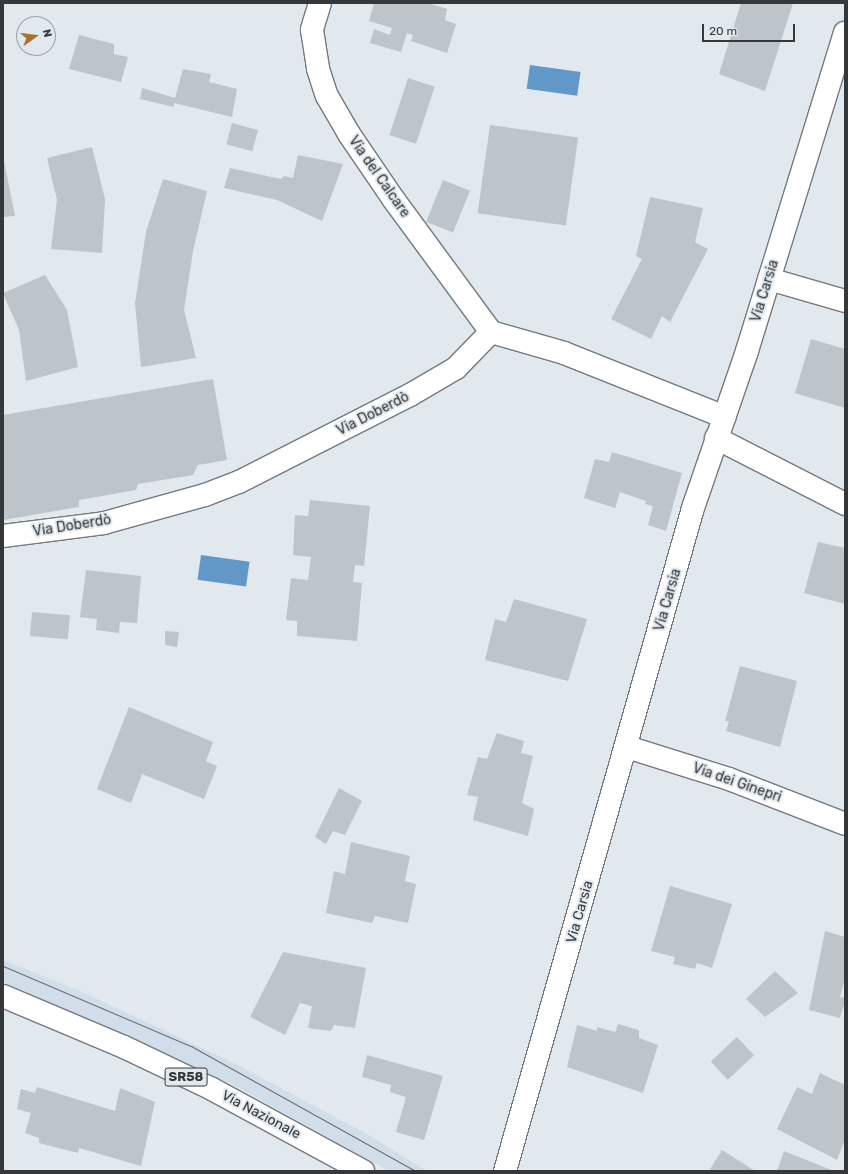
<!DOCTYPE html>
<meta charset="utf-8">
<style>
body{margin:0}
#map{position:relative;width:848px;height:1174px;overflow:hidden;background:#e1e8ee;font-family:Rubik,sans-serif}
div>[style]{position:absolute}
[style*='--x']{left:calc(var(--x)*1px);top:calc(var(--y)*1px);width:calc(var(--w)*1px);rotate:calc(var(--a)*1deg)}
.built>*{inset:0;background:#d1dde9}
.water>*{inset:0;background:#6298c7;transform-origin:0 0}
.building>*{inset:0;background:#bdc4ca;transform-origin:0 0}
.roads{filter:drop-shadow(1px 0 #73797f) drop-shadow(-1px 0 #73797f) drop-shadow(0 1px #73797f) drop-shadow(0 -1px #73797f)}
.minor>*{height:22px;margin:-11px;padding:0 11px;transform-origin:11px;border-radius:11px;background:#fff}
.major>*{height:22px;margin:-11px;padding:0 11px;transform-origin:11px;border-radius:11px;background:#fff}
.tram>*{height:1px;margin:-0.5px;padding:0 0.5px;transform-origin:0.5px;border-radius:0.5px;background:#686c6f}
span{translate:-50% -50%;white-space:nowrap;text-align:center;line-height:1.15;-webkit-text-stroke:4px #e1e8ee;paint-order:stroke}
.shield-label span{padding:1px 3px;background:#e1e8ee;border:1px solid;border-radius:3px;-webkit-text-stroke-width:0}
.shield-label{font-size:13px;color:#35383a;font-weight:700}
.street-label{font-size:14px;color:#35383a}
.frame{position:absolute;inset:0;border:4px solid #35383a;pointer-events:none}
.north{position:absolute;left:16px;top:16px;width:40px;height:40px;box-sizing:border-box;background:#e1e8ee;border:1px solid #9ca2a6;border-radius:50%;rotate:76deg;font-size:11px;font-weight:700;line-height:16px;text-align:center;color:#35383a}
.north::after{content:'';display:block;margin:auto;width:14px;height:18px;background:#aa7130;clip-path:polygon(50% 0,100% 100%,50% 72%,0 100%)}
.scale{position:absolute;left:702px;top:24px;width:93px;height:18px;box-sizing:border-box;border:2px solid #35383a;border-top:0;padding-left:5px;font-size:12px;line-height:14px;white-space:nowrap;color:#35383a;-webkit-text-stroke:3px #e1e8ee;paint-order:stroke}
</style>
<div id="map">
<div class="built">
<div style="clip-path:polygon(3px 960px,80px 991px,236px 1064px,365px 1133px,427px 1171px,389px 1171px,230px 1083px,3px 982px)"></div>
</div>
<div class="water">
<div style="left:530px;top:65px;width:51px;height:24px;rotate:8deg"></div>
<div style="left:201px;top:555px;width:49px;height:25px;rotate:8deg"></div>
</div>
<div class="building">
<div style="clip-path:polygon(374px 3px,428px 3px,447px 9px,445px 20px,456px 24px,447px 53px,411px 41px,413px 35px,407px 33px,401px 52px,370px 43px,374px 29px,390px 35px,392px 28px,369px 21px)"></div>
<div style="clip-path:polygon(741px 3px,793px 3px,765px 91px,719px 74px)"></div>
<div style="clip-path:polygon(79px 35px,114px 44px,114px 54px,128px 57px,121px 82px,69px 69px)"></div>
<div style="clip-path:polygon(183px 69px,211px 74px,209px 82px,237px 89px,232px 117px,174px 103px,174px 107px,140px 99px,142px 88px,175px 98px)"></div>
<div style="left:408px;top:78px;width:28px;height:60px;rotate:18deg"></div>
<div style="left:232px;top:123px;width:27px;height:22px;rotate:15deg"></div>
<div style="left:490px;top:125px;width:89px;height:89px;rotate:8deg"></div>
<div style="clip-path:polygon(92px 147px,105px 199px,102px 253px,51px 249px,57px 200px,47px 158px)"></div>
<div style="clip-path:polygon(298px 155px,343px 164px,322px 221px,277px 200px,224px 188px,230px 168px,281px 179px,284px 176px,293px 178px)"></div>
<div style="clip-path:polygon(3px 156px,15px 216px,3px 217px)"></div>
<div style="clip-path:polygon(163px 179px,207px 191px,193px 251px,184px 310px,196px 358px,141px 367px,135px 303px,146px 232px)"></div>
<div style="left:443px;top:180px;width:29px;height:45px;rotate:22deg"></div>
<div style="clip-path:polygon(650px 197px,703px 208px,695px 242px,708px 249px,670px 322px,662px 316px,651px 339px,611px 319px,642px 259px,636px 256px)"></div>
<div style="clip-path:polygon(45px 275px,67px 310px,78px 367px,26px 381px,19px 330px,3px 293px)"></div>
<div style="clip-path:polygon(811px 339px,845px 349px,845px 408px,795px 393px)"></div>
<div style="clip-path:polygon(213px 379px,227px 460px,198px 465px,193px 475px,138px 484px,136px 490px,79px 500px,79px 507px,3px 520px,3px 415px)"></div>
<div style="clip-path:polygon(612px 452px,682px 473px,666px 531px,648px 525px,653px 506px,645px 504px,646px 501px,620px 492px,615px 508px,584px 498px,595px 459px,609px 462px)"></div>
<div style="clip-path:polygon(310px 500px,370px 506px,364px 566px,355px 565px,353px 582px,362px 583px,357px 641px,297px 636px,297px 621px,286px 620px,291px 578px,308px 580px,311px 557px,293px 555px,295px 515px,308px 516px)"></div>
<div style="clip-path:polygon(818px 542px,845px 548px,845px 604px,804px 593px)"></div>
<div style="clip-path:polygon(86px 570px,141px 576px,137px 623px,120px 622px,119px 633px,96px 630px,97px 619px,80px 617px)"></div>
<div style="clip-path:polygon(514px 599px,587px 619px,568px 681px,485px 660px,495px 619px,506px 622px)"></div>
<div style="left:32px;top:612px;width:38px;height:24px;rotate:5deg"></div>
<div style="clip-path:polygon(165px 631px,179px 632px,177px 647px,165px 645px)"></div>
<div style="clip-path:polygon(740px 666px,797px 681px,780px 747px,726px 731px,729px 721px,725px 721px)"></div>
<div style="clip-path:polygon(129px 707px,213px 742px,206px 761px,217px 766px,204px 799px,142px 774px,131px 803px,97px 789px)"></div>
<div style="clip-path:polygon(497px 733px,524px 741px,521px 753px,533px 756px,522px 803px,534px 809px,528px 836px,473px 820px,478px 797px,467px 795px,478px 757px,487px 759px)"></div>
<div style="clip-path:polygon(339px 788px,362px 801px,345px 835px,333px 831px,326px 844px,315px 837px)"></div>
<div style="clip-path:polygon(351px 842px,410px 856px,405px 881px,416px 884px,408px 923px,375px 916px,372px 923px,326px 913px,334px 871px,345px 874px)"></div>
<div style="clip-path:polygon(670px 886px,732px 904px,712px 968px,697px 963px,695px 969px,673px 964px,675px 957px,651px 951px)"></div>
<div style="clip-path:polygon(825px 931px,845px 937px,845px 978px,840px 997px,845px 998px,845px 1001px,840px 1018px,809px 1010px)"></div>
<div style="clip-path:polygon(283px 952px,366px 968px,355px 1028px,334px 1025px,331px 1031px,308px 1028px,312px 1006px,300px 1003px,285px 1035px,250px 1017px)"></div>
<div style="clip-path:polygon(775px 971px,798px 993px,765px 1017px,746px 999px)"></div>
<div style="clip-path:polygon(618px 1024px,639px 1030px,639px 1038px,658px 1045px,643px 1093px,567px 1067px,577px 1025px,597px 1031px,597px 1027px,615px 1032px)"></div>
<div style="left:737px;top:1037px;width:25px;height:36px;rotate:47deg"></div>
<div style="clip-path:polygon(367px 1055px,443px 1076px,424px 1140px,396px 1132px,406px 1097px,390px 1092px,391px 1085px,362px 1077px)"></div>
<div style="clip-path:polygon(820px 1073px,845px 1085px,845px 1139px,837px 1160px,777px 1129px,797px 1087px,812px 1094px)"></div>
<div style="clip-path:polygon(37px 1087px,115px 1111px,120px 1088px,155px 1102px,141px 1166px,79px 1148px,78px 1153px,39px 1143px,39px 1138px,25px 1133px,31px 1113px,17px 1109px,21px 1089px,35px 1093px)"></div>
<div style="clip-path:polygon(722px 1150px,755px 1171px,709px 1171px)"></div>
<div style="clip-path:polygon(784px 1151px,834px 1171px,777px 1171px)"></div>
</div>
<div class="roads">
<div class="minor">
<div style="--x:320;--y:3;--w:28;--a:107"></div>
<div style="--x:312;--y:30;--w:39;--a:81"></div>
<div style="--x:318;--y:69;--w:28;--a:72"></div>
<div style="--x:327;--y:96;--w:44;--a:59.9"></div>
<div style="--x:349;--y:134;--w:80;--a:55.7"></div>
<div style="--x:394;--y:200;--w:164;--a:53.7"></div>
<div style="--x:769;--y:279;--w:79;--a:16.1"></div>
<div style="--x:716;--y:438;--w:145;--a:27.1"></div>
<div style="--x:3;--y:536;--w:102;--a:-7.3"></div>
<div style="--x:104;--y:523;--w:105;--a:-15.5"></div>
<div style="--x:205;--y:495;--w:36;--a:-21"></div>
<div style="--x:239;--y:482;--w:192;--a:-27"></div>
<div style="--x:410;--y:395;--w:53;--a:-30.4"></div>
<div style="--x:456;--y:368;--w:50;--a:-45.8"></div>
<div style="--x:491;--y:332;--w:76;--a:16"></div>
<div style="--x:564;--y:353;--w:173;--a:21.7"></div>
<div style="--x:627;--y:747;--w:107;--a:17.4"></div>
<div style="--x:729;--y:779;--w:124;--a:21.2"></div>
<div style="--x:505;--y:1171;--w:689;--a:-74.17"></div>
<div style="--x:693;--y:508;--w:166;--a:-71"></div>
<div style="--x:747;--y:351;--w:333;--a:-72.9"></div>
</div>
<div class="major">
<div style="--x:3;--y:996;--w:131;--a:22.9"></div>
<div style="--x:124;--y:1047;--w:98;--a:25.5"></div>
<div style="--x:212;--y:1089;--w:172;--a:28.5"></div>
</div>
</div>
<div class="tram">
<div style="--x:3;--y:966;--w:204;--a:23.1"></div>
<div style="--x:191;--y:1046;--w:257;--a:29.1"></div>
</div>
<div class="shield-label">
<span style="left:186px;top:1077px">SR58</span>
</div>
<div class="street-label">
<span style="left:379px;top:177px;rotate:55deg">Via del Calcare</span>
<span style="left:765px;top:291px;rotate:-73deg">Via Carsia</span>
<span style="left:373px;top:414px;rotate:-27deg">Via Doberdò</span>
<span style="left:72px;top:526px;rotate:-9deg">Via Doberdò</span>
<span style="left:668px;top:600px;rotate:-74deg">Via Carsia</span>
<span style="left:737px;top:783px;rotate:19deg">Via dei Ginepri</span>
<span style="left:580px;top:912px;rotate:-74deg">Via Carsia</span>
<span style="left:261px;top:1115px;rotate:28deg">Via Nazionale</span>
</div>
<div class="frame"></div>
<div class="north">N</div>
<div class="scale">20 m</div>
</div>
